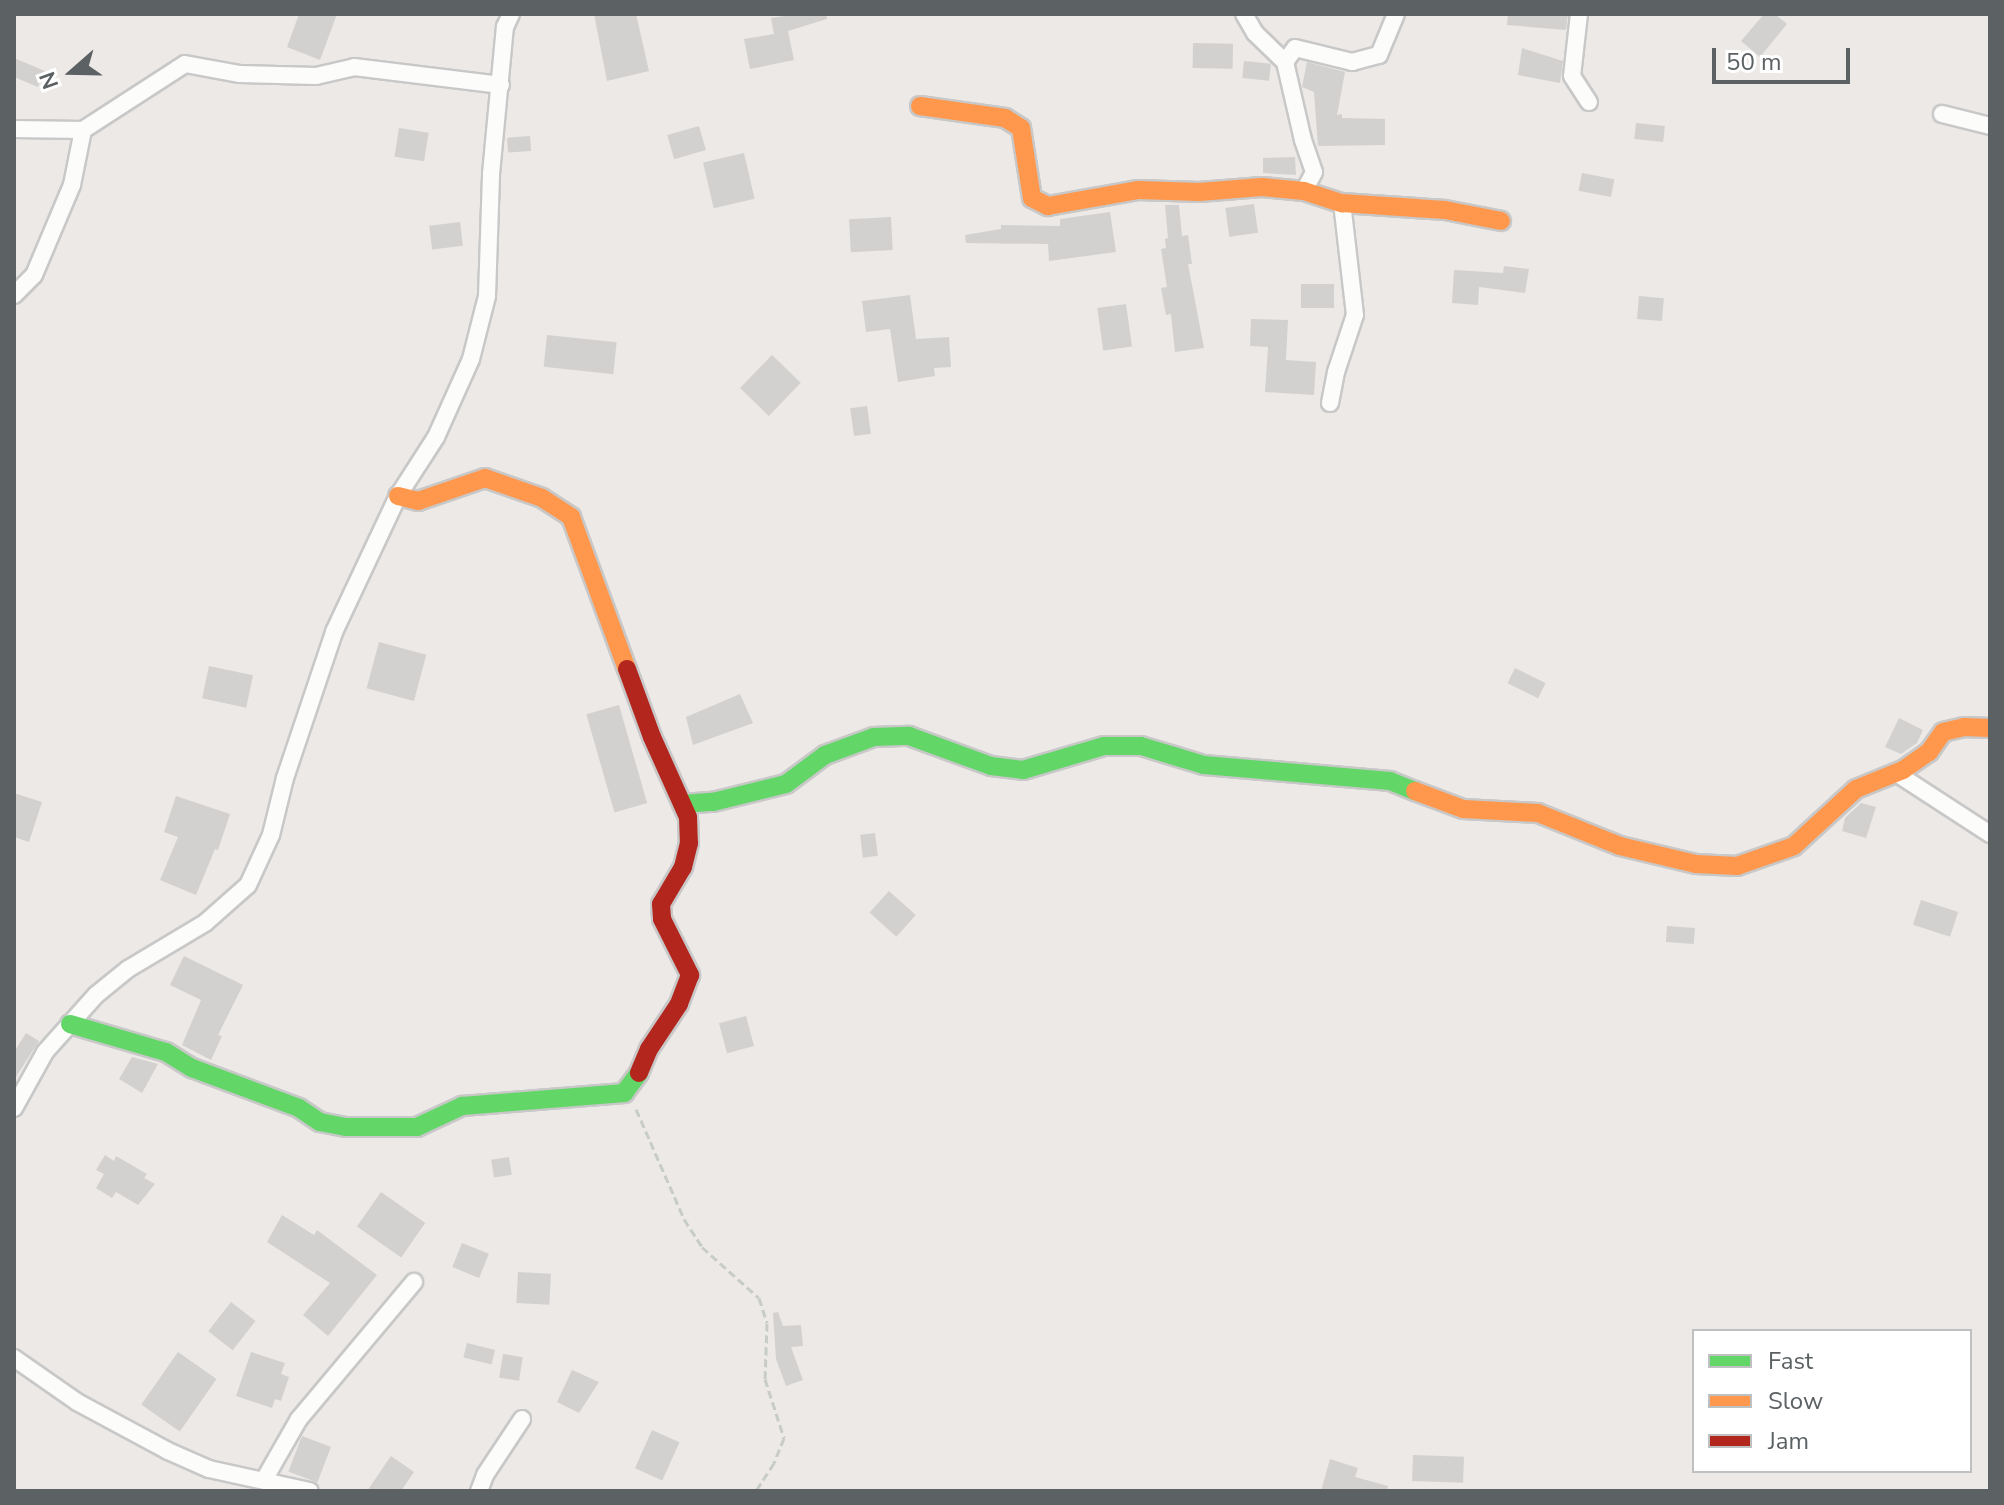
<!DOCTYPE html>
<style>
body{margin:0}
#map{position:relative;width:2004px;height:1505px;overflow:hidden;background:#ece9e6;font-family:"Nunito Sans",sans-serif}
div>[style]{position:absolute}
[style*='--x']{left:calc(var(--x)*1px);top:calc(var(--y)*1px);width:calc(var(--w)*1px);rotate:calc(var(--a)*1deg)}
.building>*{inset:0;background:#d3d1d0;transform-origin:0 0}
.path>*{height:3px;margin-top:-1.5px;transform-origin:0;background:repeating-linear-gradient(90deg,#c7ccc8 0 8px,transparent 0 12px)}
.roads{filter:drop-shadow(2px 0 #c8c8c8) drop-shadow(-2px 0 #c8c8c8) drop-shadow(0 2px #c8c8c8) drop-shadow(0 -2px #c8c8c8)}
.street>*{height:16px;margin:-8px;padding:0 8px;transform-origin:8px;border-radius:8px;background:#fcfcfb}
.fast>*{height:18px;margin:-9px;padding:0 9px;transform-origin:9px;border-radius:9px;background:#63d668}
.slow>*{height:18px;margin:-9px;padding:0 9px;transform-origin:9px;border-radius:9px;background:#ff974d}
.jam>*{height:18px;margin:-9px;padding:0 9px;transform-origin:9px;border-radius:9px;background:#b3261e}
span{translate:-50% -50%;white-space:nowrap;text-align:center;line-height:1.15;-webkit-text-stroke:8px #fff;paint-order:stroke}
.frame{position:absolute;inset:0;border:16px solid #5c6164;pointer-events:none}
.legend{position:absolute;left:1692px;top:1329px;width:280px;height:144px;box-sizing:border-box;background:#fff;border:2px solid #bec0c1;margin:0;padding:10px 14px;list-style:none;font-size:24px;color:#5c6164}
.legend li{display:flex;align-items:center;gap:16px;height:40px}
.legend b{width:40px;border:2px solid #bec0c1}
.north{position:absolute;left:32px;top:32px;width:80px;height:80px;-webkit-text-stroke:6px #fff;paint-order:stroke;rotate:250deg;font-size:22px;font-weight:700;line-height:32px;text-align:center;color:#5c6164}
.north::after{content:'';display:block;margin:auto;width:28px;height:36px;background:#5c6164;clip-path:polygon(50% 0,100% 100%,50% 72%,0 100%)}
.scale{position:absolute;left:1712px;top:48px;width:138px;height:36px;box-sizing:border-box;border:4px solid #5c6164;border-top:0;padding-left:10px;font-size:24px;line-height:28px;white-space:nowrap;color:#5c6164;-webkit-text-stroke:6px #fff;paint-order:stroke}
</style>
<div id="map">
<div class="building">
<div style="clip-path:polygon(299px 14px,337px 14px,320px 60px,287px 47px)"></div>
<div style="clip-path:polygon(594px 14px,636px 14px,649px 71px,607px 81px)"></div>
<div style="clip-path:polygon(800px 14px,826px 14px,827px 19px,788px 31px,794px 60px,750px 69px,744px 39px,774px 34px,771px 18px)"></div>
<div style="clip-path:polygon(1508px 14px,1568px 14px,1566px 30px,1507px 25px)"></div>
<div style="clip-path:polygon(1764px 14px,1775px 14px,1787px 24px,1760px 57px,1741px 41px)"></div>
<div style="left:1193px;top:43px;width:40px;height:25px;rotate:1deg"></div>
<div style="clip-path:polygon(1522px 48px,1563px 61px,1560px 83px,1518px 75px)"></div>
<div style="clip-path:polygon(14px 58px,45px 71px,38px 87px,14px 77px)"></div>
<div style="left:1244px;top:61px;width:27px;height:17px;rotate:6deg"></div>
<div style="clip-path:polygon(1307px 62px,1345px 72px,1337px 115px,1342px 114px,1342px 118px,1385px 119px,1385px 145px,1318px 146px,1314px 92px,1302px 87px)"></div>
<div style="left:1636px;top:123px;width:29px;height:16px;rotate:6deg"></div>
<div style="left:699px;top:126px;width:25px;height:33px;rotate:74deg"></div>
<div style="left:399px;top:128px;width:30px;height:29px;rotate:9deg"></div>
<div style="left:530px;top:136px;width:15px;height:23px;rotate:86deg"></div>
<div style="left:744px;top:153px;width:47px;height:42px;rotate:77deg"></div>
<div style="clip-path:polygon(1295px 157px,1296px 175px,1263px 173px,1263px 158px)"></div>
<div style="left:1582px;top:173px;width:33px;height:18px;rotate:11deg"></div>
<div style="left:1254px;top:204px;width:29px;height:29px;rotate:82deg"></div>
<div style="clip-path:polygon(1165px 205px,1179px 205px,1182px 236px,1188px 235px,1192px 264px,1188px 264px,1204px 348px,1175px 352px,1171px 314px,1166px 315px,1161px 288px,1167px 287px,1161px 249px,1166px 248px,1165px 239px,1168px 238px)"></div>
<div style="clip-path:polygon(1110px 212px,1116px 252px,1049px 261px,1048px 244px,966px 243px,965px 235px,1001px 229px,1001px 225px,1060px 226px,1060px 219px)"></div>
<div style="left:891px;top:217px;width:33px;height:42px;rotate:87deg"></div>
<div style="left:460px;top:222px;width:24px;height:31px;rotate:83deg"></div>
<div style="clip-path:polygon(1504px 266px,1529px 269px,1525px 293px,1479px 287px,1478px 305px,1452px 303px,1454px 270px,1503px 273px)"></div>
<div style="left:1301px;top:284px;width:33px;height:24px"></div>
<div style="clip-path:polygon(910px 295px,916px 339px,949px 337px,951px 367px,934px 368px,935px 376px,898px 382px,890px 329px,866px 332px,862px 301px)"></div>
<div style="left:1639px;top:296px;width:25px;height:23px;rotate:5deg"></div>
<div style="left:1126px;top:304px;width:43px;height:29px;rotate:82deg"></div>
<div style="clip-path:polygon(1251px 319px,1288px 320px,1286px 360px,1316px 362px,1314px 395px,1265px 392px,1268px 347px,1250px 346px)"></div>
<div style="left:547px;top:335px;width:70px;height:32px;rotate:6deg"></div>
<div style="left:772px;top:355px;width:40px;height:46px;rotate:44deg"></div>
<div style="left:867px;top:406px;width:28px;height:17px;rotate:82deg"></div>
<div style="left:379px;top:642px;width:49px;height:48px;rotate:15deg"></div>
<div style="left:209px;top:666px;width:45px;height:33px;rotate:12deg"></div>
<div style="left:1515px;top:668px;width:34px;height:17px;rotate:26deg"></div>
<div style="clip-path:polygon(740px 694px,753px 723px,693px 745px,686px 717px)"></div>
<div style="left:619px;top:705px;width:102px;height:34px;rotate:74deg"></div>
<div style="clip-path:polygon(1899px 718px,1923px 730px,1917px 743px,1901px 754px,1885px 747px)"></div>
<div style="clip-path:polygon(14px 793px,42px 802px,29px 842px,14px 837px)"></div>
<div style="clip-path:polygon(176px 796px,230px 814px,218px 850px,215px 849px,196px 895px,160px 880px,178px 837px,164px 832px)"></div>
<div style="clip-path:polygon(1861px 803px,1876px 807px,1866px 838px,1842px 831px,1845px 818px)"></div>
<div style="left:875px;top:833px;width:23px;height:15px;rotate:83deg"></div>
<div style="left:889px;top:891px;width:36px;height:29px;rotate:42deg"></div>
<div style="left:1921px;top:900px;width:39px;height:26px;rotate:18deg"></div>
<div style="left:1667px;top:926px;width:28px;height:16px;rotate:4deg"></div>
<div style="clip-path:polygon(184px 956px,243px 985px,218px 1035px,222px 1036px,211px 1060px,182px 1045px,201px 1000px,170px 985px)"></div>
<div style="left:746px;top:1016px;width:31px;height:28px;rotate:75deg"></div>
<div style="clip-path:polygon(26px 1033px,39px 1041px,14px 1080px,14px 1052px)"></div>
<div style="clip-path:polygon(132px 1057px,158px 1064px,142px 1093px,119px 1079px)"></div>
<div style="clip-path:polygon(105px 1155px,114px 1161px,116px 1156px,147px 1174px,144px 1178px,155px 1184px,138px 1205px,116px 1192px,112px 1198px,96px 1188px,104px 1174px,96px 1170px)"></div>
<div style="left:509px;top:1157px;width:18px;height:18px;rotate:81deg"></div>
<div style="left:381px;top:1192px;width:54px;height:42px;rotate:35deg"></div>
<div style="clip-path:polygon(282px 1215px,314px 1235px,317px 1230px,377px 1275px,328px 1336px,303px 1315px,330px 1283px,267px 1242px)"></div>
<div style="left:462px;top:1243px;width:29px;height:26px;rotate:22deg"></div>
<div style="left:518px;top:1272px;width:33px;height:31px;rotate:3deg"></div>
<div style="left:231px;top:1302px;width:31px;height:37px;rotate:38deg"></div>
<div style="clip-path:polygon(778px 1312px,783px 1326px,801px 1325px,803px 1346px,791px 1347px,803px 1380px,786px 1386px,776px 1359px,773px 1313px)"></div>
<div style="left:467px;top:1343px;width:29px;height:15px;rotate:14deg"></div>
<div style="left:178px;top:1352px;width:47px;height:64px;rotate:35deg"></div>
<div style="clip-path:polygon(251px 1352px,285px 1363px,281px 1374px,289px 1377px,281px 1401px,275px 1399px,272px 1408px,236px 1396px)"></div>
<div style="left:503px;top:1354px;width:20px;height:24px;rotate:9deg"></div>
<div style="clip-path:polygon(572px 1370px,599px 1382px,579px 1413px,557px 1402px)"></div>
<div style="left:652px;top:1430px;width:30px;height:42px;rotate:24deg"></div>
<div style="left:302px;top:1436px;width:31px;height:38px;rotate:21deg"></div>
<div style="left:1413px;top:1455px;width:51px;height:26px;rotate:2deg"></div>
<div style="clip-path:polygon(391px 1456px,414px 1472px,401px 1491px,367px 1491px)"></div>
<div style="clip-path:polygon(1330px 1459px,1358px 1468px,1355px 1477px,1388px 1486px,1387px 1491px,1321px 1491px)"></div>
</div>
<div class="path">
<div style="--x:636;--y:1109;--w:120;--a:66.4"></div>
<div style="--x:684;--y:1219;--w:33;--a:57"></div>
<div style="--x:702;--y:1247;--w:76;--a:41.8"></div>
<div style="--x:759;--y:1298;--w:26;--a:72"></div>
<div style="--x:767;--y:1323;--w:56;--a:92"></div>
<div style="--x:765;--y:1379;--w:62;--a:72.1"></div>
<div style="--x:784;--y:1438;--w:27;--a:112"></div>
<div style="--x:774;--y:1463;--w:33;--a:123"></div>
</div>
<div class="roads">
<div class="street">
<div style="--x:1244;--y:14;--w:22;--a:60"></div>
<div style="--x:1255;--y:33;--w:42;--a:44"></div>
<div style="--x:1579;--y:14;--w:62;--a:96.4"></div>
<div style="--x:1572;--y:76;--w:31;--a:57"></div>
<div style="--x:1942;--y:114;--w:49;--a:14"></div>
<div style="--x:14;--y:129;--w:69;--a:0.8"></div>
<div style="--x:83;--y:130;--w:121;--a:-32.9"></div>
<div style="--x:185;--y:64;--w:56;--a:10.3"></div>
<div style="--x:240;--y:74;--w:76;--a:1.5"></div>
<div style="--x:316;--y:76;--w:39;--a:-13"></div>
<div style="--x:354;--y:67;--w:148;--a:7"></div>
<div style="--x:1304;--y:191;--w:21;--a:-62"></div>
<div style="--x:1314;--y:172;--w:34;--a:-109"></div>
<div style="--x:1303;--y:140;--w:80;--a:-103"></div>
<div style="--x:1285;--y:62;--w:17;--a:-54"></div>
<div style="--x:1295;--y:48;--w:59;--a:13.8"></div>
<div style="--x:1352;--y:62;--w:28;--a:-15"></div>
<div style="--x:1379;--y:55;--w:44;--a:-67.5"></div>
<div style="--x:14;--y:295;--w:28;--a:-45"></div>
<div style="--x:34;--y:275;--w:98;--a:-67.1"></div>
<div style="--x:72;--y:185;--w:56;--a:-78.7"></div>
<div style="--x:1330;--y:403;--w:32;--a:-79"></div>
<div style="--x:1336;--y:372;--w:60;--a:-71.6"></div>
<div style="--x:1355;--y:315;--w:113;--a:-96.6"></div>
<div style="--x:1896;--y:773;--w:112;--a:33"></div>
<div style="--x:14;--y:1108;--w:64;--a:-61"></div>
<div style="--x:45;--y:1052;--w:76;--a:-48.2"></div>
<div style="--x:96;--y:995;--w:41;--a:-39.1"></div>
<div style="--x:128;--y:969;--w:90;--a:-30.9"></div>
<div style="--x:205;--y:923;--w:57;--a:-41.5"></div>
<div style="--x:248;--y:885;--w:55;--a:-65.3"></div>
<div style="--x:271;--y:835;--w:59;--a:-76.2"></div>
<div style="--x:285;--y:778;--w:154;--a:-71.4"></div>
<div style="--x:334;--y:632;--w:150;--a:-64.8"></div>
<div style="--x:398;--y:496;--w:70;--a:-57.2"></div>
<div style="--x:436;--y:437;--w:85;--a:-65.8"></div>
<div style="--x:471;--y:359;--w:65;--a:-75.7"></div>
<div style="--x:487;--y:296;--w:122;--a:-88.1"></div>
<div style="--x:491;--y:174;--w:148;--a:-84.6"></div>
<div style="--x:505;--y:27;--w:14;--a:-65"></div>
<div style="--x:14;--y:1358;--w:77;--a:34.9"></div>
<div style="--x:77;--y:1402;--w:103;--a:28.3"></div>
<div style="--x:168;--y:1451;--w:45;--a:23.7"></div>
<div style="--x:209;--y:1469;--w:103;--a:12.3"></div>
<div style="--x:264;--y:1480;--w:70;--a:-60.2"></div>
<div style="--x:299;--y:1419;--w:179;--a:-50"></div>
<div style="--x:479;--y:1491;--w:17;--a:-69"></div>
<div style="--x:485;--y:1475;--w:67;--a:-56.5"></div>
</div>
<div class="fast">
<div style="--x:682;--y:804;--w:31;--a:-4"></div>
<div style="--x:713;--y:802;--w:75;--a:-13.9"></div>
<div style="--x:786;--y:784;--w:49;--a:-36.6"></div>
<div style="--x:825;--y:755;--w:52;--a:-20.2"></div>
<div style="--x:874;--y:737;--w:35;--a:-2"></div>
<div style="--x:909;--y:736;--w:87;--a:20.1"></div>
<div style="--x:991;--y:766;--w:32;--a:7"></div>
<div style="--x:1023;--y:770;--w:84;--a:-16.5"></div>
<div style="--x:1104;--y:746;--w:37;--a:0"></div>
<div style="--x:1141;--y:746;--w:66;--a:16.8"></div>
<div style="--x:1204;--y:765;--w:187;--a:4.9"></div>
<div style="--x:1390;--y:781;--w:27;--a:22"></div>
<div style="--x:70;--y:1024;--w:100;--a:16.3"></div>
<div style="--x:166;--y:1052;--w:31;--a:32"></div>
<div style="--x:192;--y:1068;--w:114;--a:20.5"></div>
<div style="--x:299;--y:1108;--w:25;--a:34"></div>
<div style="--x:320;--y:1122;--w:26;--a:11"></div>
<div style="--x:346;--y:1127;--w:71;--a:0"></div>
<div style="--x:417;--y:1127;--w:50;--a:-25"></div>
<div style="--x:462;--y:1106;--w:163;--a:-4.6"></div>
<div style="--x:624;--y:1093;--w:25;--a:-53"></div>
</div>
<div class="slow">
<div style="--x:920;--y:106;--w:86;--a:8"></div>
<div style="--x:1005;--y:118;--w:19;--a:32"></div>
<div style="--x:1021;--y:128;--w:71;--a:81.1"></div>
<div style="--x:1032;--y:198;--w:18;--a:27"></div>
<div style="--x:1048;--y:206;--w:91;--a:-10.1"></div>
<div style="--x:1138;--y:190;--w:61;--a:1.9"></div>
<div style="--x:1199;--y:192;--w:63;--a:-4.5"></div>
<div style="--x:1262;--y:187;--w:42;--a:5.4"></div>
<div style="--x:1304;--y:191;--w:40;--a:18"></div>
<div style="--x:1342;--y:203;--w:103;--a:3.9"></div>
<div style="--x:1445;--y:210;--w:57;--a:11.1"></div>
<div style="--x:398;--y:496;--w:21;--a:14"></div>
<div style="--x:418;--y:501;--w:71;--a:-18.9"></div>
<div style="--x:485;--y:478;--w:60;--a:19.3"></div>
<div style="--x:542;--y:498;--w:35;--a:33"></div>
<div style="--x:571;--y:517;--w:162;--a:69.8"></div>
<div style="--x:1415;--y:791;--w:51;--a:20.6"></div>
<div style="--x:1463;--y:809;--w:75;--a:3.1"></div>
<div style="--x:1538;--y:813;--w:88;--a:21.9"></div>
<div style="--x:1620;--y:846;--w:78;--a:13.3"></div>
<div style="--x:1696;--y:864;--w:41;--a:2.8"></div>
<div style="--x:1737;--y:866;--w:60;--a:-19.3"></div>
<div style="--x:1794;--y:846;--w:84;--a:-42.6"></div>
<div style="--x:1856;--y:789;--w:51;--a:-22"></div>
<div style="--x:1903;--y:770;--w:32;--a:-35"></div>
<div style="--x:1929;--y:752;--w:24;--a:-55"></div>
<div style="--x:1943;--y:732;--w:22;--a:-13"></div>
<div style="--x:1964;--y:727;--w:26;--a:2"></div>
</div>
<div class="jam">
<div style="--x:627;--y:669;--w:72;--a:69.8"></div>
<div style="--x:652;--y:737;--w:88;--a:65.8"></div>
<div style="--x:688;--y:817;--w:26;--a:88"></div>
<div style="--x:689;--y:843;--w:25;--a:104"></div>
<div style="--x:683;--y:867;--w:43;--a:120.7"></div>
<div style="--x:661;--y:904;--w:15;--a:86"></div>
<div style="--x:662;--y:919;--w:63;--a:63.4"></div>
<div style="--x:690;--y:975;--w:31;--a:111"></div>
<div style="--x:679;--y:1004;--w:54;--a:123.7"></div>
<div style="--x:649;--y:1049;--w:26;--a:113"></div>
</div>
</div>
<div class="frame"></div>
<ul class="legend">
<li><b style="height:10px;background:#63d668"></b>Fast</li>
<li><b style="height:10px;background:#ff974d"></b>Slow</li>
<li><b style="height:10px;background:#b3261e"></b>Jam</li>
</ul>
<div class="north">N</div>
<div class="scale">50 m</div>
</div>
